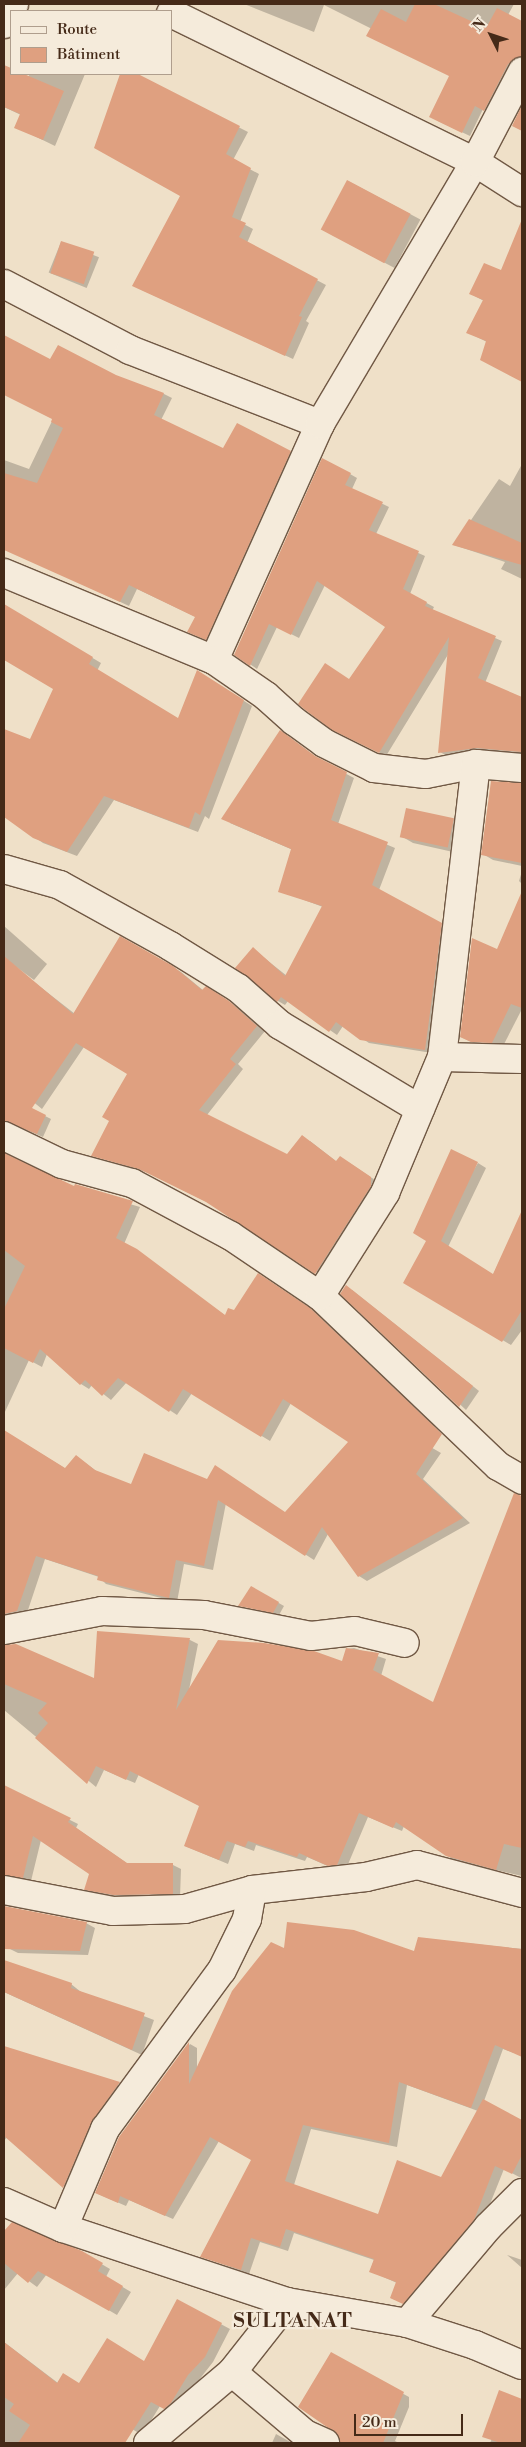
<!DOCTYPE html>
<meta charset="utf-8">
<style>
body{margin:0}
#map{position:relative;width:526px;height:2447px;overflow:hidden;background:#efe0c8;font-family:"Libre Bodoni",serif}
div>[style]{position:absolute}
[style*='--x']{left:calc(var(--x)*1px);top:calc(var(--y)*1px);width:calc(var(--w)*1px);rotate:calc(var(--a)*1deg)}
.shadow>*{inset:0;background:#0003;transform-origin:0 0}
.building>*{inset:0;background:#dfa080;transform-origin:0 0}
.roads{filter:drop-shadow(1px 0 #705844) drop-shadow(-1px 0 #705844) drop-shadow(0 1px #705844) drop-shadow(0 -1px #705844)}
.minor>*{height:28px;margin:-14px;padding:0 14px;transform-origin:14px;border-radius:14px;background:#f5ebdb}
span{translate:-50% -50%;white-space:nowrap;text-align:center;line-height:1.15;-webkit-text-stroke:4.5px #f5ebdb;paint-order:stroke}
.district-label{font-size:20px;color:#452a18;font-weight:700;letter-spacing:1px}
.frame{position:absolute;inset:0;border:5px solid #452a18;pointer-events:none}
.legend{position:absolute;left:10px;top:10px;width:162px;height:65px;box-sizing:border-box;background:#f5ebdb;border:1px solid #af9e8d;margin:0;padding:6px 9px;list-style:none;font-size:15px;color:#452a18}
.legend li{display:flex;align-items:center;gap:10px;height:25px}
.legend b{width:25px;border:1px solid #af9e8d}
.north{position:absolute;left:466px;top:10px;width:50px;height:50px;-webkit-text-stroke:4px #f5ebdb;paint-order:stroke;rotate:311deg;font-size:14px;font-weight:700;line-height:20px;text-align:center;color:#452a18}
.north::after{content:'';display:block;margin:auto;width:18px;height:22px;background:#452a18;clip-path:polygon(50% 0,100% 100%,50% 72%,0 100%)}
.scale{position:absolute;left:354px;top:2414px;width:109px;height:22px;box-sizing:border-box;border:2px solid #452a18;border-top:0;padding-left:6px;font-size:15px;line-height:18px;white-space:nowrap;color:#452a18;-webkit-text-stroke:4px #f5ebdb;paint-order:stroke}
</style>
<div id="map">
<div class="shadow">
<div style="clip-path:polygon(244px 4px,514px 4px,508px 15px,522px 24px,509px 50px,522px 58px,522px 65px,492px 114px,483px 109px,470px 136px,438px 121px,450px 76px,372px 29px,324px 5px,314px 32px)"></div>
<div style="clip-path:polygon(4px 66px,11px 69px,11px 74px,28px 77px,30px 74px,85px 74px,55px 146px,16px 127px,21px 115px,4px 107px)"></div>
<div style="clip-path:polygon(122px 74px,134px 74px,248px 132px,233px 160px,259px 174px,240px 222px,253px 229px,247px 243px,326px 285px,306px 321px,309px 323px,293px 359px,142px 290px,182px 196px,95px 147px)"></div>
<div style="left:348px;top:181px;width:82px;height:55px;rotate:28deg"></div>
<div style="left:61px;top:242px;width:41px;height:33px;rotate:22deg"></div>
<div style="clip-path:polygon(510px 250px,522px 256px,522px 381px,491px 364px,487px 342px,467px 332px,484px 301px,471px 294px,501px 272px)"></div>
<div style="clip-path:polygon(4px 336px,51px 361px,116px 376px,164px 394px,172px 398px,161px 420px,224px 450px,290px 452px,298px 457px,214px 643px,197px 636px,196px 617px,137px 589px,129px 606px,4px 548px,4px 460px,29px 469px,53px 419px,4px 394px)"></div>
<div style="clip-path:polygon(522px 464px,522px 579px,501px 569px,505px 562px,454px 545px,499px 479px,510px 486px)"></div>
<div style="clip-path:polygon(350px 474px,357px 478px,352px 489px,389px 507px,376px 534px,425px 556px,410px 594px,434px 607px,432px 611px,502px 641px,485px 683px,522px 699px,522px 755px,447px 756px,440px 752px,449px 653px,386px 756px,341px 733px,349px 680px,387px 626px,325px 585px,299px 638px,277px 627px,257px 669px,235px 654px)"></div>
<div style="clip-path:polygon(4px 605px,101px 663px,97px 671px,179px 720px,206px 677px,252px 706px,209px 819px,205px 816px,198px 832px,114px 800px,77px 856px,43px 843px,4px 815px,4px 730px,31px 741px,55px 689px,4px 659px)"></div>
<div style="clip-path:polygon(281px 731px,320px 760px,354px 778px,338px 824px,395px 848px,379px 890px,449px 928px,432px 1053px,369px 1043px,343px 1026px,337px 1035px,288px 1001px,285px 1005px,278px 1001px,253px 949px,287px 976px,323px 907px,280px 891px,293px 850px,230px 823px)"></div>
<div style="clip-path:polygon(487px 817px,522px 838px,522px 866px,493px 860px,483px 854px)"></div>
<div style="clip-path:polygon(454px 819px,465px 826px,462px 854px,413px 843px,401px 836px)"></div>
<div style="clip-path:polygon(522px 871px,522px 884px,519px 881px)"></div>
<div style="clip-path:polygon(522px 894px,522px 1009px,502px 1048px,482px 1047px,461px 1037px)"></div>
<div style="clip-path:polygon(4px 926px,47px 964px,34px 980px,4px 958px)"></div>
<div style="clip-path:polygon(121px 938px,181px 972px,204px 991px,206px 988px,237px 1007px,265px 1031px,238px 1064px,243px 1069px,207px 1115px,288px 1156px,310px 1141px,337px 1162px,348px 1162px,378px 1182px,324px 1277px,211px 1204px,149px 1173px,92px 1155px,111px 1121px,129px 1073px,84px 1047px,42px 1109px,4px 1078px,4px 1012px,10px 1004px,34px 982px,75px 1014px)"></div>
<div style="clip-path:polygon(45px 1116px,51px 1119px,43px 1137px,12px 1124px)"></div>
<div style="clip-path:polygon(4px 1153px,75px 1188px,140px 1207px,124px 1244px,226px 1316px,235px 1312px,266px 1279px,319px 1314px,436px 1427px,375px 1415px,441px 1453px,423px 1479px,470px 1523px,367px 1581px,359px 1576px,328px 1534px,314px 1560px,226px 1503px,213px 1570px,184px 1564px,177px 1602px,106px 1584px,99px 1577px,45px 1559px,26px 1616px,4px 1624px,4px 1431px,66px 1469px,76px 1456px,99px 1473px,132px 1485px,145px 1454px,286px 1513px,350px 1442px,291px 1403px,270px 1441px,192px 1393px,177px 1415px,127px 1382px,111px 1400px,92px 1385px,89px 1389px,81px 1384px,47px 1354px,42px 1367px,29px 1360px,4px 1414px)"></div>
<div style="clip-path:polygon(478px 1163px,486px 1168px,448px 1247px,493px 1275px,522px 1213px,522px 1330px,511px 1345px,405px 1282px)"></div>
<div style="clip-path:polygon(352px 1290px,479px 1391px,466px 1410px,342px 1293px)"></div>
<div style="clip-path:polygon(514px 1495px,522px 1500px,522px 1876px,455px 1861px,404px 1826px,402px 1831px,368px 1817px,346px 1869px,337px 1870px,307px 1857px,305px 1861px,256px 1845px,254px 1851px,235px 1844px,228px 1864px,185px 1846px,200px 1806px,139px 1774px,135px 1783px,104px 1770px,96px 1787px,4px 1710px,4px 1646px,15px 1645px,95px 1680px,98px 1633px,190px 1640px,198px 1644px,189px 1690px,343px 1663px,347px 1649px,354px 1648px,386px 1659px,381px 1676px,434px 1704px)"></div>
<div style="clip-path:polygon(251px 1587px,284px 1606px,279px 1615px,240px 1605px)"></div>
<div style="clip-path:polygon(4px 1787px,78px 1824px,76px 1828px,128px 1864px,173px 1865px,181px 1869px,180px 1898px,123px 1899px,94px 1893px,86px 1889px,90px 1873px,41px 1840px,31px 1881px,4px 1878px)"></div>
<div style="clip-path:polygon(11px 1909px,86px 1923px,95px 1928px,88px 1955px,18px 1953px,10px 1949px,11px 1933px,4px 1926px)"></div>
<div style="clip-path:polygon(evenodd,419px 1938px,522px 1949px,522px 2024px,514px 2053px,503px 2049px,484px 2101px,522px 2121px,522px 2175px,521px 2178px,504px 2169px,482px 2224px,412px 2307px,391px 2298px,397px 2283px,370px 2271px,374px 2260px,294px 2233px,288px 2251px,260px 2242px,249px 2274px,201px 2256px,253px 2160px,219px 2141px,173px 2219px,129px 2200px,126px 2206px,96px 2193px,120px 2137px,190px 2044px,197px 2048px,197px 2070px,285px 1949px,415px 1953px,419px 1938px,407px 2085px,478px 2111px,442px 2178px,378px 2215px,294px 2185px,311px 2129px,397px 2147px,407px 2085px)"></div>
<div style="clip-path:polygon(4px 1962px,71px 1984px,81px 1992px,154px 2020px,142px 2055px,4px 1992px)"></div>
<div style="clip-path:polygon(4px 2048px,128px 2088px,72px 2192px,7px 2137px,4px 2141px)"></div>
<div style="clip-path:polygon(4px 2233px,47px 2253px,81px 2252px,110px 2269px,106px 2277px,131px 2292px,117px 2315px,47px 2274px,37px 2287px,18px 2273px,4px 2290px)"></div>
<div style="clip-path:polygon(507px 2255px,522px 2260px,522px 2268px)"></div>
<div style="clip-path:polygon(178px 2301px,230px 2329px,213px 2362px,173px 2413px,160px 2406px,142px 2435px,117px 2420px,103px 2443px,4px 2443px,4px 2342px,58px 2383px,80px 2385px,145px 2362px)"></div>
<div style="clip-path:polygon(331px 2354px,409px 2397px,409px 2407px,395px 2441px,399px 2443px,340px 2443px)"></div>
<div style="clip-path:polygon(512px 2396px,522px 2400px,522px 2443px,490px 2443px)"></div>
<div style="clip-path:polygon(276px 2434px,285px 2439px,292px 2443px,272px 2443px)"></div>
</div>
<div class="building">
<div style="clip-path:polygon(415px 4px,434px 4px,486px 28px,497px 8px,522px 21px,522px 57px,508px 64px,484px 111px,475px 106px,462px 133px,429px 117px,449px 76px,366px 36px,381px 9px,406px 22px)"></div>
<div style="clip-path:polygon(4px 65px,11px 68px,11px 74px,24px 74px,64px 91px,43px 140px,14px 128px,20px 114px,4px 107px)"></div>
<div style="clip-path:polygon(120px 74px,138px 74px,240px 126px,226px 154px,251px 168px,232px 217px,246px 223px,239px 237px,318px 279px,299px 316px,302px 317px,285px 356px,132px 286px,180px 196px,94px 148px)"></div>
<div style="clip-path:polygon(522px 105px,522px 131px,512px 126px)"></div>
<div style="left:347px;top:180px;width:72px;height:56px;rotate:28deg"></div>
<div style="clip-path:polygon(522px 219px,522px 382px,480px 360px,486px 341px,466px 333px,483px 300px,469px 294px,484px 263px,501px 270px)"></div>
<div style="left:61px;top:241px;width:35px;height:34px;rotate:18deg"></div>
<div style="clip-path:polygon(4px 335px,50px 359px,58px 345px,116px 375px,164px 393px,154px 415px,223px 448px,237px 423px,291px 451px,206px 640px,187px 632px,195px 617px,129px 585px,120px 602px,4px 550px,4px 473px,37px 483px,63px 428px,51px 422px,52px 419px,4px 395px)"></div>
<div style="clip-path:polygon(322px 458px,351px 473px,345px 485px,383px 502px,369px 530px,419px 551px,403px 589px,427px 602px,425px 606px,496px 636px,478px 678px,522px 697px,522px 752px,477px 748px,438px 753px,449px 637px,379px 753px,332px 730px,304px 709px,298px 704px,325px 663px,349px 679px,385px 627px,317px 581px,291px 635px,269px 624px,250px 666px,234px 655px)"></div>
<div style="clip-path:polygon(469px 519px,522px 543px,522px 565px,452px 545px)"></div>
<div style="clip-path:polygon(4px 604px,93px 657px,89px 664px,178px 718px,197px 670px,244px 700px,200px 815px,195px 812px,189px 828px,104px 796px,67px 852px,33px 838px,4px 817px,4px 729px,30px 739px,53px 689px,4px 660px)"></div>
<div style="clip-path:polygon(280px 730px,315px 756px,347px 772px,331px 820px,388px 842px,372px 885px,442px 923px,425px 1050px,360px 1040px,336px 1022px,329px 1032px,281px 997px,277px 1002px,235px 968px,253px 947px,285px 976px,322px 906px,278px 892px,291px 849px,221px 819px)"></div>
<div style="clip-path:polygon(491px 781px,522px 783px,522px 863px,481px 855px)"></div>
<div style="left:406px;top:808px;width:49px;height:30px;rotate:12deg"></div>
<div style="clip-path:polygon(522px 891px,522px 1008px,511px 1004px,492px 1043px,471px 1042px,460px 1037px,472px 938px,497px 949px)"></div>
<div style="clip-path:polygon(120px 936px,173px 966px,202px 990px,206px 986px,229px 1001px,257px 1026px,230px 1059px,236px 1064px,199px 1110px,287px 1154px,302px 1135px,336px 1161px,340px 1156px,371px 1177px,371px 1186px,315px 1274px,206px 1202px,139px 1169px,91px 1156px,109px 1121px,102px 1117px,127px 1074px,76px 1043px,32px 1108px,46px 1115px,37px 1134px,4px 1121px,4px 956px,73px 1014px)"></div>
<div style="clip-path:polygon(451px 1149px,478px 1162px,441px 1241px,493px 1274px,522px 1210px,522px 1310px,502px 1342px,403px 1283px,426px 1241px,413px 1233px)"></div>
<div style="clip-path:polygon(4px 1153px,74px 1186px,75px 1184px,133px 1201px,116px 1238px,137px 1249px,225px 1315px,228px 1308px,234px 1310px,258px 1273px,310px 1308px,442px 1434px,416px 1474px,463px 1518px,358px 1577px,322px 1527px,305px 1556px,218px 1500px,204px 1566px,176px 1560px,169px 1598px,97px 1580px,98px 1576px,36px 1556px,17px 1611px,4px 1614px,4px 1430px,65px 1468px,76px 1455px,95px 1470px,131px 1484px,144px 1453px,207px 1479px,215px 1465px,285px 1512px,348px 1442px,283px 1399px,261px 1437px,183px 1389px,169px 1412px,118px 1378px,102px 1396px,85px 1380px,80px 1385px,40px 1349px,33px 1363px,4px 1348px,4px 1309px,25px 1266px,4px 1250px)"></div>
<div style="clip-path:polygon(346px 1285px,473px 1386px,459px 1407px,340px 1294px)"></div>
<div style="clip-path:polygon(514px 1493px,522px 1496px,522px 1848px,504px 1844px,496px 1870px,446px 1856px,396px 1822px,393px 1828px,359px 1813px,337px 1865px,328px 1866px,299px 1853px,297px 1857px,248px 1841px,245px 1847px,227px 1841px,219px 1860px,184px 1846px,199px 1806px,130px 1771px,126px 1780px,96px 1766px,87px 1784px,35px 1738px,48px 1723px,38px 1713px,47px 1703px,4px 1684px,4px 1645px,16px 1644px,94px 1678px,97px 1631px,190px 1638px,176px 1710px,218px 1640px,264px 1643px,314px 1651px,342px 1661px,346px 1648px,379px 1653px,373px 1670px,433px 1702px)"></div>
<div style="clip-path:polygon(251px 1586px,279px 1602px,273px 1613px,238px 1606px)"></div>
<div style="clip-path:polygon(4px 1785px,71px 1818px,68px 1822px,127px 1863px,173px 1863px,173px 1894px,114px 1895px,84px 1890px,89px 1874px,33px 1836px,23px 1878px,4px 1875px)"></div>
<div style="clip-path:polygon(4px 1906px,87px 1922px,80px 1951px,4px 1949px)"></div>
<div style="clip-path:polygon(287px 1922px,354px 1930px,414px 1951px,418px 1937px,522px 1949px,522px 2057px,495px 2045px,471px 2108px,399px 2082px,389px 2143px,303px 2125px,285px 2181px,378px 2214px,397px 2160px,441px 2177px,483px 2099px,522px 2120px,522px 2155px,512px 2174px,495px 2166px,474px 2220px,403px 2304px,390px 2298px,396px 2282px,369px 2272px,374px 2259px,286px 2229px,280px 2247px,251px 2238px,241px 2270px,200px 2257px,251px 2160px,210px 2137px,165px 2216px,120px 2196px,118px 2203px,95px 2193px,119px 2137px,189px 2042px,189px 2084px,232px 1991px,271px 1942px,284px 1948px)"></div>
<div style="clip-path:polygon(4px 1960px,72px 1983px,71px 1988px,145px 2013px,132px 2050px,4px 1992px)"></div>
<div style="clip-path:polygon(4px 2046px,120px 2082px,91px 2123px,63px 2188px,4px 2136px)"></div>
<div style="clip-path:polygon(12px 2222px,82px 2251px,103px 2263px,98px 2271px,123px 2286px,109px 2311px,38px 2271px,28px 2283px,4px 2263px,4px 2231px)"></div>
<div style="clip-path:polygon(177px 2299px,222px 2323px,205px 2357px,188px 2375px,171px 2403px,164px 2409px,151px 2402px,125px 2443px,18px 2443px,30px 2425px,9px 2411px,14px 2404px,4px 2397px,4px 2342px,57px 2383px,63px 2373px,79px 2383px,107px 2338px,144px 2361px)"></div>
<div style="clip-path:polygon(331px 2352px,404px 2392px,383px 2443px,340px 2443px,337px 2434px,298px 2407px)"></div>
<div style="clip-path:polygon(499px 2390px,522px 2399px,522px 2443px,501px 2443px,482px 2437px)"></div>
</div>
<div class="roads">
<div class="minor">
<div style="--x:171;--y:13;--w:339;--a:26.1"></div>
<div style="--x:475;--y:162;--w:56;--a:32.6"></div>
<div style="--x:4;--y:24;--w:22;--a:-63"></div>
<div style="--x:4;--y:284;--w:142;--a:27.6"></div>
<div style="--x:130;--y:350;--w:204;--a:21.3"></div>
<div style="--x:4;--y:573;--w:227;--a:22.5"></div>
<div style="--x:214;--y:660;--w:259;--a:-65.8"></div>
<div style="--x:320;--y:424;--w:304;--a:-59.4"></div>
<div style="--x:475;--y:162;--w:102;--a:-62.4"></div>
<div style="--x:214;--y:660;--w:63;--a:34.7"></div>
<div style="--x:266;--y:696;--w:38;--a:42"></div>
<div style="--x:294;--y:721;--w:37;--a:36"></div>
<div style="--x:324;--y:743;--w:56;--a:26.6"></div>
<div style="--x:374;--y:768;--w:52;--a:6.6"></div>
<div style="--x:426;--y:774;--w:51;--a:-11.3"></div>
<div style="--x:476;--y:764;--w:46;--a:5"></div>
<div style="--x:4;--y:869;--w:58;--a:15.9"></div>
<div style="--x:60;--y:885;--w:126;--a:29"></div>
<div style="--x:170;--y:946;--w:80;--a:31.7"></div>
<div style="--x:238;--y:988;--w:56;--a:41.4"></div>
<div style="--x:280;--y:1025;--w:163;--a:31"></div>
<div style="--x:442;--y:1057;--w:295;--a:-83.4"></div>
<div style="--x:4;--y:1136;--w:64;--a:25.8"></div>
<div style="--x:62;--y:1164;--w:73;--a:15.2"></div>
<div style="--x:132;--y:1183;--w:112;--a:28.2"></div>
<div style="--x:231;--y:1236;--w:107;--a:34"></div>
<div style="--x:320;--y:1296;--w:246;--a:43.7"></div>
<div style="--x:498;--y:1466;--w:28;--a:30"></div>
<div style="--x:320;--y:1296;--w:122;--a:-57.7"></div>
<div style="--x:385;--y:1193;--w:147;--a:-67.3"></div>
<div style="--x:442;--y:1057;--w:80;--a:1.4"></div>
<div style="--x:4;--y:1630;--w:100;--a:-11"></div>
<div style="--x:102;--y:1611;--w:102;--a:2.2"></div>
<div style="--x:204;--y:1615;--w:109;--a:11.1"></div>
<div style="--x:311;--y:1636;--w:44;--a:-6.5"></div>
<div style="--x:355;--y:1631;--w:51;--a:13.5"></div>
<div style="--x:4;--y:1890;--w:111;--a:10.9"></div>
<div style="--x:113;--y:1911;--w:72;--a:-1.6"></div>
<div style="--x:185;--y:1909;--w:70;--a:-15.8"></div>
<div style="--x:252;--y:1890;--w:115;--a:-6.5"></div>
<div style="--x:366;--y:1877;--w:52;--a:-13.2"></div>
<div style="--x:417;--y:1865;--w:109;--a:14.9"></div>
<div style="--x:4;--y:2202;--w:64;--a:23.8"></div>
<div style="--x:63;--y:2228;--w:236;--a:18.3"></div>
<div style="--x:63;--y:2228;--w:108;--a:-67"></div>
<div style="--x:105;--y:2129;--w:197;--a:-53.7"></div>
<div style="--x:222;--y:1970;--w:57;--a:-63.9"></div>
<div style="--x:247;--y:1919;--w:29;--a:-80"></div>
<div style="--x:407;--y:2323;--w:126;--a:-49.8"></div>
<div style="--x:488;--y:2227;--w:48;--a:-45"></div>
<div style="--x:232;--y:2372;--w:96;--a:40.3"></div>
<div style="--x:305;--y:2434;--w:22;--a:24"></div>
<div style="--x:148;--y:2443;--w:110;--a:-40.2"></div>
<div style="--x:232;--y:2372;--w:89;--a:-51.8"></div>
<div style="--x:287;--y:2302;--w:122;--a:9.9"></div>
<div style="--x:407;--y:2323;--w:71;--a:17.9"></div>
<div style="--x:475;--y:2345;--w:51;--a:23.1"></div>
</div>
</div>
<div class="district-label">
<span style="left:293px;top:2321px">SULTANAT</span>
</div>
<div class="frame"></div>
<ul class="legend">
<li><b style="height:6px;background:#f5ebdb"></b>Route</li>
<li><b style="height:14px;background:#dfa080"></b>Bâtiment</li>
</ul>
<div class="north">N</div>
<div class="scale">20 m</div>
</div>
